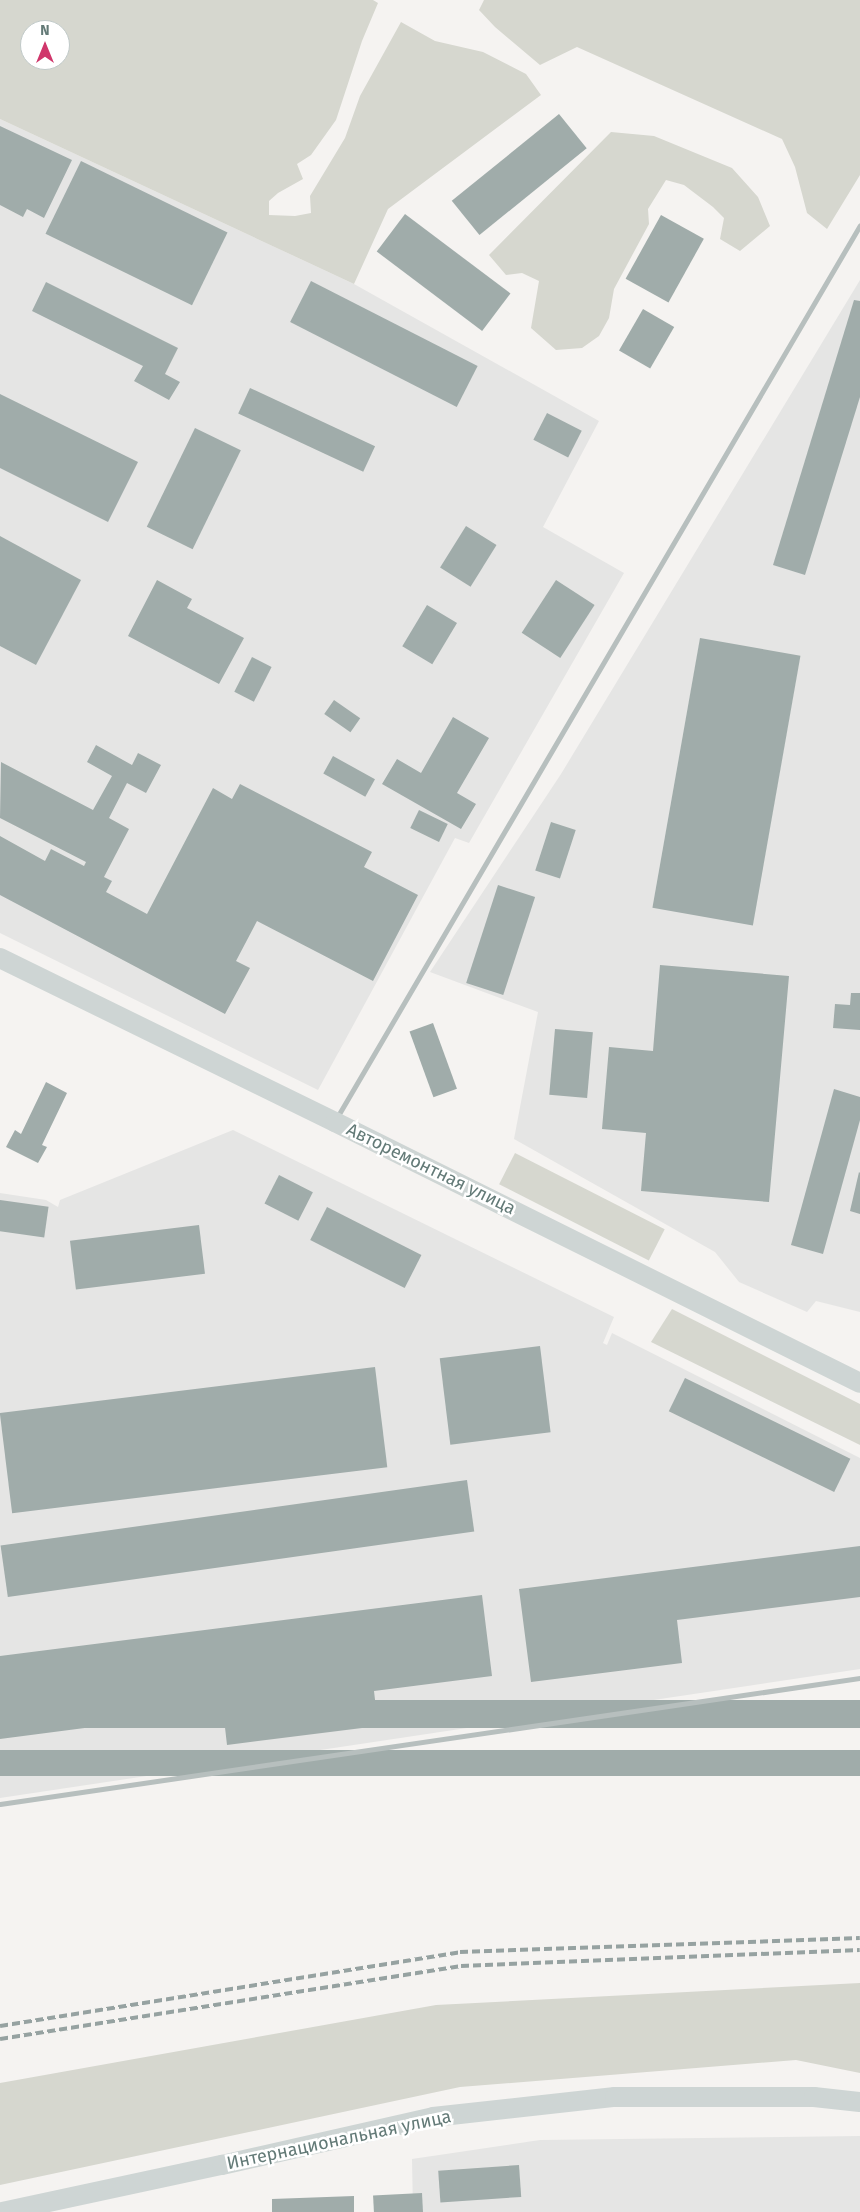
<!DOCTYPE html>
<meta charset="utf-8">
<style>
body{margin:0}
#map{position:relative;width:860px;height:2212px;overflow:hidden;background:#f5f3f1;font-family:"Fira Sans",sans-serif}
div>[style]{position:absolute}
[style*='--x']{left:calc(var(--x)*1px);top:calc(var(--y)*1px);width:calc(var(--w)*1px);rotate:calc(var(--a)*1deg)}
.built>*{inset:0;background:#e5e5e4}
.green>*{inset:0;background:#d6d7cf;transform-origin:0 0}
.building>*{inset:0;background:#a0acaa;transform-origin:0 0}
.street>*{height:5px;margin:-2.5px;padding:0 2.5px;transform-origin:2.5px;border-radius:2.5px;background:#b7bfbe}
.secondary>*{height:20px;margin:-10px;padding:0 10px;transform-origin:10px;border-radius:10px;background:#ced5d4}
.rail>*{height:4px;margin-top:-2px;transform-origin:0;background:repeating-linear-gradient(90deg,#96a2a1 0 8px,transparent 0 12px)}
span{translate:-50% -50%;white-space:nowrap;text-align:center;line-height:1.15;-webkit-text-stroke:5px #fff;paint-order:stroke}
.street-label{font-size:18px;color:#637a77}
.north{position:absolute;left:20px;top:20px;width:50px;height:50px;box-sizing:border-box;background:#fff;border:1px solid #c1cac9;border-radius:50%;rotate:0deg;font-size:14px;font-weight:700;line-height:20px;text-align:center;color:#637a77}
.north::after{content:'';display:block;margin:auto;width:18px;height:22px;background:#d0366b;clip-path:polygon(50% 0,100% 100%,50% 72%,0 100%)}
</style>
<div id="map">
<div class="built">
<div style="clip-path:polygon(0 119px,354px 284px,599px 421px,543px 527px,624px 573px,469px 843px,455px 838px,318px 1090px,0 933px)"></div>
<div style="clip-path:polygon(860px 280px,860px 1312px,816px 1301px,807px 1312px,739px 1282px,715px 1252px,514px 1139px,538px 1012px,430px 972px,561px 774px)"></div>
<div style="clip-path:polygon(233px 1130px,614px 1317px,603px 1343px,607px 1345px,612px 1333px,860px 1458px,860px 1669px,0 1798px,0 1193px,46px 1200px,58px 1207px,60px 1200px)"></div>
<div style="clip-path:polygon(860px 2136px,860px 2212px,413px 2212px,412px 2159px,540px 2140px)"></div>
</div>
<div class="green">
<div style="clip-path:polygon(evenodd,0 0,373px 0,378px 3px,362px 41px,336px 120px,311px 155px,297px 164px,303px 179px,278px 193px,269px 201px,269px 215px,295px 216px,311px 213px,310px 196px,345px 138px,360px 96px,401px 22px,435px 41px,483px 52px,526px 74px,541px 95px,388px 209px,354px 284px,0 119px,0 0,30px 30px,60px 30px,60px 60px,30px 60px,30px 30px)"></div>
<div style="clip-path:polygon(484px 0,860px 0,860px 175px,827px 229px,807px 213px,795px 167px,782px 139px,577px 47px,540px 65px,495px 27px,479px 10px)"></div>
<div style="clip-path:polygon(611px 132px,654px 136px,732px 168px,758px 197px,770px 226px,740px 251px,720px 239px,724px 218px,713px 207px,684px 185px,666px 180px,648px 209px,649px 224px,614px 289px,609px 318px,599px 336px,582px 348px,556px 350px,531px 328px,539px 281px,522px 273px,506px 275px,489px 255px)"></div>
<div style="left:515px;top:1153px;width:168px;height:35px;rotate:27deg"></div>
<div style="clip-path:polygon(672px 1309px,860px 1404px,860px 1445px,651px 1342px)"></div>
<div style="clip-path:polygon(860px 1983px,860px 2073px,796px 2060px,460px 2087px,0 2185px,0 2083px,436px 2005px)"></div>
</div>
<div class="building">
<div style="left:559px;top:114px;width:44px;height:138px;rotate:51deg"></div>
<div style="clip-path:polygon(0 126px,72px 160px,44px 218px,27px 209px,23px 217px,0 205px)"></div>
<div style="left:81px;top:161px;width:163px;height:81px;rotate:26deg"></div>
<div style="left:405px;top:214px;width:132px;height:47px;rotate:37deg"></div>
<div style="left:661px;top:215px;width:49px;height:73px;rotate:29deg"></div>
<div style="left:311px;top:281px;width:187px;height:46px;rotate:27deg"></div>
<div style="clip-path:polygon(46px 282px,178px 348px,165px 374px,180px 382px,169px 400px,134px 381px,143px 366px,32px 311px)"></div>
<div style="clip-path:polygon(854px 300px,860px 301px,860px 397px,805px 575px,773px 565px)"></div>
<div style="left:643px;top:309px;width:36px;height:48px;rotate:30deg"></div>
<div style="left:250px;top:388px;width:138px;height:28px;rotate:25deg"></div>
<div style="clip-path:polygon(0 394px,138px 462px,108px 522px,0 468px)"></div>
<div style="left:547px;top:413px;width:39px;height:30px;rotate:27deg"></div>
<div style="left:195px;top:428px;width:51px;height:110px;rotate:26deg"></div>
<div style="left:466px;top:526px;width:36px;height:49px;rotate:32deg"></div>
<div style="clip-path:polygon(0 536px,81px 580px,36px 665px,0 646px)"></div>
<div style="clip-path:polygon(157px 580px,192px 599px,187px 608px,244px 638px,219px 684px,128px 636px)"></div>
<div style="left:556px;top:580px;width:46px;height:63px;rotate:33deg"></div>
<div style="left:427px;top:605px;width:35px;height:48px;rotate:31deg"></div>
<div style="left:700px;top:638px;width:102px;height:274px;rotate:10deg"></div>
<div style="left:252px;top:657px;width:22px;height:39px;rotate:27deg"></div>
<div style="left:334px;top:700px;width:32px;height:17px;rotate:35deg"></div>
<div style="clip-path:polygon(453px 717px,489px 738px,457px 793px,476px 804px,461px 829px,382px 784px,397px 759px,421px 773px)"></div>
<div style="clip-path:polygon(96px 745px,132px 765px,138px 753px,161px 765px,146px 793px,127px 783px,109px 818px,129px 829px,104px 877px,112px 881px,106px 892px,147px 914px,213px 788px,232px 799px,240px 784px,372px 852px,364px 867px,418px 895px,373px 981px,257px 921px,236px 961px,250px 968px,225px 1014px,0 895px,0 836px,45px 861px,51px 849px,84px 866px,86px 862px,0 818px,1px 762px,93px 810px,112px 776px,87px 762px)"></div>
<div style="left:333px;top:756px;width:48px;height:20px;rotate:29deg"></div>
<div style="left:419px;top:810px;width:32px;height:20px;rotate:26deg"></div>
<div style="left:551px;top:822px;width:26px;height:51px;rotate:18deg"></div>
<div style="left:498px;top:885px;width:39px;height:103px;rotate:18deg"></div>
<div style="clip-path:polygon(660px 965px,789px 976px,769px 1202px,641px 1191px,646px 1133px,602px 1129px,609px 1047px,653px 1051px)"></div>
<div style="clip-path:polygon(851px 993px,860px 993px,860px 1030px,833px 1028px,835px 1004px,850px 1005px)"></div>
<div style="left:433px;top:1023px;width:70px;height:25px;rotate:70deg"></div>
<div style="left:555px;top:1029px;width:38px;height:66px;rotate:5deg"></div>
<div style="clip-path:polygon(46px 1082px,67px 1093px,42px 1145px,47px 1147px,38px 1163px,6px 1147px,15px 1130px,21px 1134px)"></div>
<div style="clip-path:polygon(834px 1089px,860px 1097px,860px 1120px,823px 1254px,791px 1245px)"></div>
<div style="clip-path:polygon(859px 1172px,860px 1173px,860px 1214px,850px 1211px)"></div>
<div style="left:279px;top:1175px;width:38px;height:32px;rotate:27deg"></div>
<div style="left:0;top:1200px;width:49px;height:31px;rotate:8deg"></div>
<div style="left:327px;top:1207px;width:106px;height:37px;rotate:27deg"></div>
<div style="left:199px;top:1225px;width:49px;height:130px;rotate:83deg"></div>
<div style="left:540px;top:1346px;width:87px;height:101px;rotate:83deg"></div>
<div style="left:375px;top:1367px;width:101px;height:378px;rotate:83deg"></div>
<div style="left:685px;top:1378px;width:184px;height:37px;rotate:26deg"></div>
<div style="left:467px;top:1480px;width:52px;height:471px;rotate:82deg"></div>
<div style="clip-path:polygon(860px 1546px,860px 1597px,677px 1620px,682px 1663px,531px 1682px,519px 1589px)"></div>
<div style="clip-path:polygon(482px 1595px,492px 1676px,374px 1691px,378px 1726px,227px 1745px,223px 1710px,0 1739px,0 1656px)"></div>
<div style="left:860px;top:1700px;width:28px;height:868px;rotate:90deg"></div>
<div style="left:860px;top:1750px;width:26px;height:867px;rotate:90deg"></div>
<div style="left:519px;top:2165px;width:32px;height:81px;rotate:86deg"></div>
<div style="left:422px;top:2193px;width:19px;height:49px;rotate:87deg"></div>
<div style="clip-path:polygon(354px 2196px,354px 2212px,272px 2212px,272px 2199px)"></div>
</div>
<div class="street">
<div style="--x:336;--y:1119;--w:1036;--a:-59.62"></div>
<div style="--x:0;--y:1804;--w:869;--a:-8.34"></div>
</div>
<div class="secondary">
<div style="--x:0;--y:958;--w:373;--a:26.1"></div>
<div style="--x:335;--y:1122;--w:586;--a:26.43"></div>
<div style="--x:2;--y:2212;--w:225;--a:-12.1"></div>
<div style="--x:222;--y:2165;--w:216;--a:-12.8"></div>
<div style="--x:433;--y:2117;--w:183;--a:-6.3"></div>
<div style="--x:615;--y:2097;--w:199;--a:0"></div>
<div style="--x:814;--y:2097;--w:46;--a:6.2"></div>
</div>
<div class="rail">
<div style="--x:0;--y:2026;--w:466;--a:-9.1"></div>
<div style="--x:460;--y:1952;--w:400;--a:-2"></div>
<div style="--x:0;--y:2039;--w:467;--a:-9"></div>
<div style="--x:461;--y:1966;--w:399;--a:-2.3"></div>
</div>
<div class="street-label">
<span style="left:431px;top:1169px;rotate:26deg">Авторемонтная улица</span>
<span style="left:339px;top:2140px;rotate:-12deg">Интернациональная улица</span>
</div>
<div class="north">N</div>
</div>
